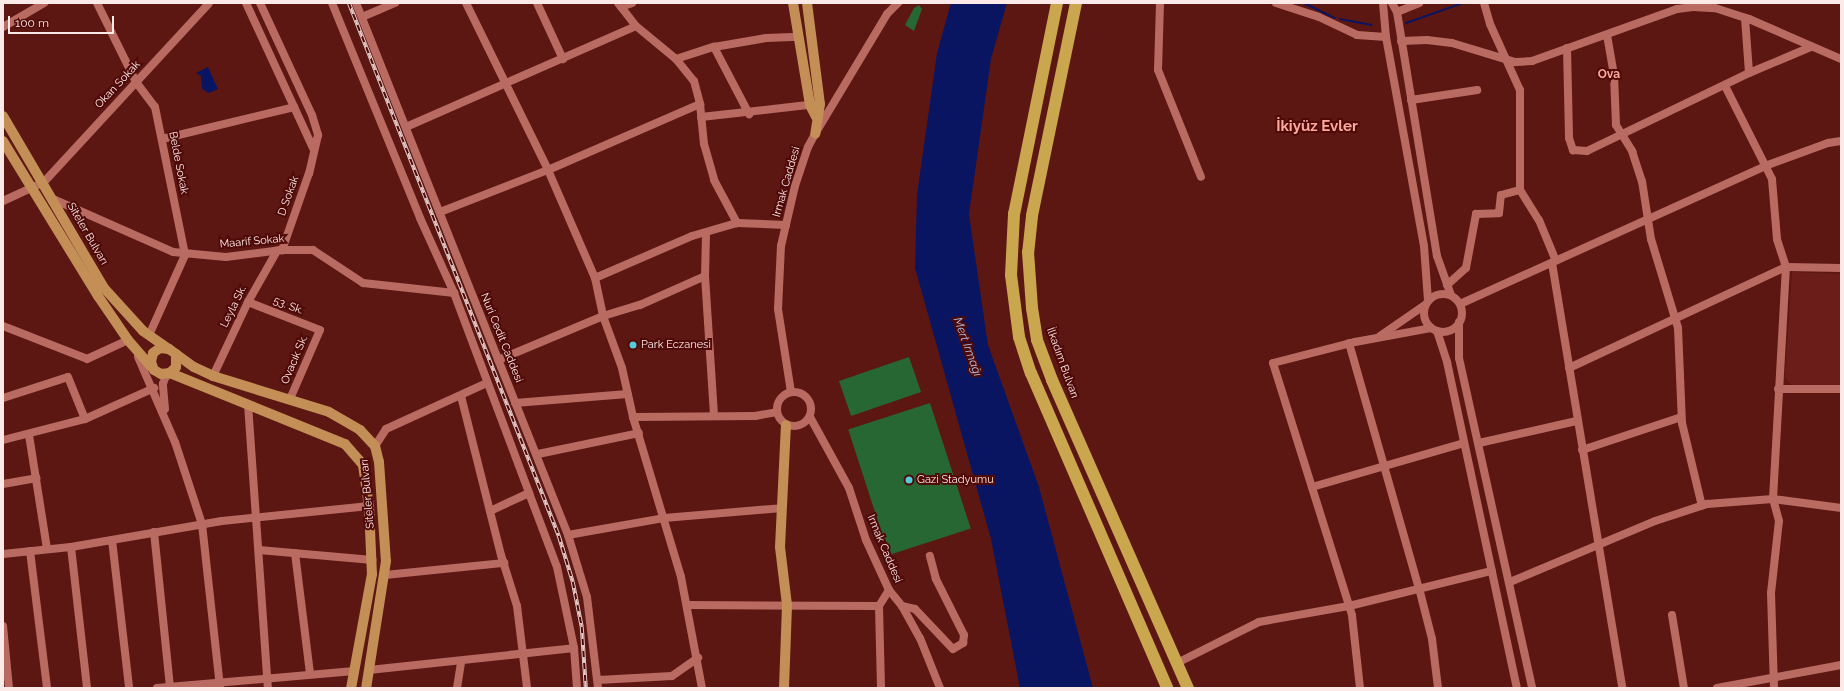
<!DOCTYPE html>
<meta charset="utf-8">
<style>
body{margin:0}
#map{position:relative;width:1844px;height:691px;overflow:hidden;background:#5c1713;font-family:Raleway,sans-serif}
div>[style]{position:absolute}
[style*='--x']{left:calc(var(--x)*1px);top:calc(var(--y)*1px);width:calc(var(--w)*1px);rotate:calc(var(--a)*1deg)}
.built>*{inset:0;background:#6b1e19}
.green>*{inset:0;background:#276734;transform-origin:0 0}
.water>*{inset:0;background:#0a1562}
.stream>*{height:2px;margin:-1px;padding:0 1px;transform-origin:1px;border-radius:1px;background:#0a1562}
.minor>*{height:8px;margin:-4px;padding:0 4px;transform-origin:4px;border-radius:4px;background:#b96b62}
.minor>.ring{margin:-4px;padding:0;box-sizing:content-box;background:none;border:8px solid #b96b62;border-radius:50%}
.major>*{height:10px;margin:-5px;padding:0 5px;transform-origin:5px;border-radius:5px;background:#c38f56}
.highway>*{height:12px;margin:-6px;padding:0 6px;transform-origin:6px;border-radius:6px;background:#caa74e}
.rail>*{height:3.5px;margin-top:-1.75px;transform-origin:0;background:repeating-linear-gradient(90deg,#4f0a08 0 6px,#e3cac7 0 12px);box-sizing:border-box;border-block:1px solid #e3cac7}
.dots>*{width:11px;height:11px;translate:-50% -50%;box-sizing:border-box;border:2px solid #4f0a08;border-radius:50%}
span{translate:-50% -50%;white-space:nowrap;text-align:center;line-height:1.15;-webkit-text-stroke:4px #4f0a08;paint-order:stroke}
.street-label{font-size:11px;color:#fceae8}
.poi-label{font-size:11px;color:#fceae8}
.left{translate:0 -50%;text-align:left}
.neighbourhood-label{font-size:12px;color:#fdaa9e;font-weight:700}
.water-label{font-size:12px;color:#b1c3ef;font-style:italic}
.district-label{font-size:15px;color:#fdaa9e;font-weight:700}
.frame{position:absolute;inset:0;border:4px solid #fceae8;pointer-events:none}
.scale{position:absolute;left:8px;top:16px;width:106px;height:18px;box-sizing:border-box;border:2px solid #fceae8;border-top:0;padding-left:5px;font-size:12px;line-height:14px;white-space:nowrap;color:#fceae8;-webkit-text-stroke:3px #4f0a08;paint-order:stroke}
</style>
<div id="map">
<div class="built">
<div style="clip-path:polygon(1792px 272px,1841px 274px,1841px 386px,1793px 386px,1785px 378px)"></div>
</div>
<div class="green">
<div style="clip-path:polygon(919px 5px,922px 9px,914px 31px,905px 25px,914px 8px)"></div>
<div style="left:909px;top:357px;width:37px;height:74px;rotate:71deg"></div>
<div style="left:930px;top:403px;width:132px;height:86px;rotate:72deg"></div>
</div>
<div class="water">
<div style="clip-path:polygon(951px 3px,1007px 3px,991px 59px,969px 214px,988px 345px,1039px 487px,1093px 688px,1020px 688px,991px 539px,915px 268px,917px 195px,937px 53px)"></div>
<div style="clip-path:polygon(208px 67px,218px 89px,209px 93px,202px 89px,201px 76px,196px 73px)"></div>
</div>
<div class="stream">
<div style="--x:1304;--y:3;--w:34;--a:26"></div>
<div style="--x:1340;--y:19;--w:32;--a:11"></div>
<div style="--x:1406;--y:23;--w:60;--a:-19.3"></div>
</div>
<div class="minor">
<div style="--x:97;--y:3;--w:88;--a:63.7"></div>
<div style="--x:136;--y:82;--w:31;--a:53"></div>
<div style="--x:155;--y:107;--w:151;--a:78.5"></div>
<div style="--x:185;--y:255;--w:88;--a:114.2"></div>
<div style="--x:246;--y:3;--w:160;--a:65.2"></div>
<div style="--x:260;--y:3;--w:123;--a:65.1"></div>
<div style="--x:312;--y:115;--w:21;--a:73"></div>
<div style="--x:318;--y:135;--w:39;--a:103"></div>
<div style="--x:309;--y:173;--w:82;--a:109.3"></div>
<div style="--x:332;--y:3;--w:232;--a:67.7"></div>
<div style="--x:420;--y:218;--w:82;--a:65.6"></div>
<div style="--x:454;--y:293;--w:214;--a:69.4"></div>
<div style="--x:529;--y:493;--w:43;--a:155.2"></div>
<div style="--x:356;--y:3;--w:573;--a:68.27"></div>
<div style="--x:568;--y:535;--w:65;--a:73"></div>
<div style="--x:587;--y:597;--w:92;--a:83.1"></div>
<div style="--x:466;--y:3;--w:186;--a:63.8"></div>
<div style="--x:548;--y:170;--w:118;--a:66.5"></div>
<div style="--x:595;--y:278;--w:39;--a:78"></div>
<div style="--x:603;--y:316;--w:55;--a:69.9"></div>
<div style="--x:622;--y:368;--w:50;--a:77.3"></div>
<div style="--x:633;--y:417;--w:167;--a:73.3"></div>
<div style="--x:681;--y:577;--w:113;--a:79.3"></div>
<div style="--x:537;--y:3;--w:62;--a:65.1"></div>
<div style="--x:618;--y:3;--w:29;--a:52"></div>
<div style="--x:636;--y:26;--w:52;--a:39.5"></div>
<div style="--x:676;--y:59;--w:28;--a:51"></div>
<div style="--x:694;--y:81;--w:24;--a:75"></div>
<div style="--x:700;--y:104;--w:40;--a:84.3"></div>
<div style="--x:704;--y:144;--w:37;--a:74"></div>
<div style="--x:714;--y:180;--w:49;--a:61.9"></div>
<div style="--x:1160;--y:3;--w:67;--a:91.7"></div>
<div style="--x:1158;--y:70;--w:115;--a:68.1"></div>
<div style="--x:1276;--y:3;--w:45;--a:18"></div>
<div style="--x:1319;--y:17;--w:42;--a:25.3"></div>
<div style="--x:1357;--y:35;--w:29;--a:4"></div>
<div style="--x:1383;--y:3;--w:34;--a:85"></div>
<div style="--x:1386;--y:37;--w:212;--a:79.7"></div>
<div style="--x:1424;--y:246;--w:54;--a:85.8"></div>
<div style="--x:1392;--y:3;--w:10;--a:61"></div>
<div style="--x:1397;--y:12;--w:247;--a:80.7"></div>
<div style="--x:1437;--y:256;--w:41;--a:70.3"></div>
<div style="--x:1484;--y:3;--w:22;--a:74"></div>
<div style="--x:1490;--y:24;--w:72;--a:65.6"></div>
<div style="--x:1520;--y:90;--w:100;--a:90"></div>
<div style="--x:1520;--y:190;--w:36;--a:58"></div>
<div style="--x:1539;--y:220;--w:44;--a:67.5"></div>
<div style="--x:621;--y:7;--w:12;--a:-20"></div>
<div style="--x:1397;--y:12;--w:24;--a:-22"></div>
<div style="--x:362;--y:17;--w:36;--a:-23"></div>
<div style="--x:1745;--y:18;--w:55;--a:85.8"></div>
<div style="--x:3;--y:27;--w:48;--a:-30.3"></div>
<div style="--x:1607;--y:35;--w:41;--a:80.1"></div>
<div style="--x:1614;--y:75;--w:50;--a:87.7"></div>
<div style="--x:1616;--y:125;--w:31;--a:58"></div>
<div style="--x:1632;--y:151;--w:32;--a:72"></div>
<div style="--x:1642;--y:181;--w:59;--a:81.2"></div>
<div style="--x:1651;--y:239;--w:93;--a:73.1"></div>
<div style="--x:1678;--y:328;--w:95;--a:87.6"></div>
<div style="--x:1682;--y:423;--w:85;--a:76.5"></div>
<div style="--x:1401;--y:41;--w:26;--a:-2"></div>
<div style="--x:1427;--y:40;--w:25;--a:7"></div>
<div style="--x:1452;--y:43;--w:66;--a:16.8"></div>
<div style="--x:1515;--y:62;--w:17;--a:-3"></div>
<div style="--x:1532;--y:61;--w:154;--a:-19.7"></div>
<div style="--x:1677;--y:9;--w:16;--a:-7"></div>
<div style="--x:1693;--y:7;--w:22;--a:3"></div>
<div style="--x:1715;--y:8;--w:36;--a:18"></div>
<div style="--x:1749;--y:19;--w:100;--a:23.5"></div>
<div style="--x:714;--y:47;--w:76;--a:62.4"></div>
<div style="--x:1567;--y:48;--w:90;--a:88.7"></div>
<div style="--x:1569;--y:138;--w:13;--a:72"></div>
<div style="--x:1573;--y:150;--w:14;--a:4"></div>
<div style="--x:1587;--y:151;--w:180;--a:-25.7"></div>
<div style="--x:1749;--y:73;--w:67;--a:-22.8"></div>
<div style="--x:676;--y:59;--w:40;--a:-18"></div>
<div style="--x:714;--y:47;--w:53;--a:-9.8"></div>
<div style="--x:766;--y:38;--w:33;--a:-2"></div>
<div style="--x:1411;--y:100;--w:67;--a:-8.6"></div>
<div style="--x:701;--y:117;--w:116;--a:-6.4"></div>
<div style="--x:406;--y:127;--w:251;--a:-23.7"></div>
<div style="--x:162;--y:139;--w:136;--a:-13.6"></div>
<div style="--x:53;--y:199;--w:131;--a:23.8"></div>
<div style="--x:173;--y:252;--w:53;--a:5.4"></div>
<div style="--x:226;--y:257;--w:56;--a:-7.1"></div>
<div style="--x:282;--y:250;--w:31;--a:0"></div>
<div style="--x:313;--y:250;--w:60;--a:33.4"></div>
<div style="--x:363;--y:283;--w:92;--a:6.3"></div>
<div style="--x:3;--y:201;--w:45;--a:-24.9"></div>
<div style="--x:44;--y:182;--w:243;--a:-47.3"></div>
<div style="--x:440;--y:212;--w:116;--a:-21.3"></div>
<div style="--x:548;--y:170;--w:166;--a:-23.5"></div>
<div style="--x:706;--y:233;--w:43;--a:91.3"></div>
<div style="--x:705;--y:276;--w:139;--a:86.3"></div>
<div style="--x:1552;--y:263;--w:431;--a:80.6"></div>
<div style="--x:595;--y:278;--w:106;--a:-23.4"></div>
<div style="--x:692;--y:236;--w:47;--a:-16.1"></div>
<div style="--x:737;--y:223;--w:49;--a:2.3"></div>
<div style="--x:1447;--y:285;--w:25;--a:-42"></div>
<div style="--x:1466;--y:268;--w:55;--a:-79.5"></div>
<div style="--x:1476;--y:214;--w:23;--a:-2"></div>
<div style="--x:1499;--y:213;--w:18;--a:-84"></div>
<div style="--x:1501;--y:195;--w:20;--a:-15"></div>
<div class="ring" style="left:1424px;top:294px;width:30px;height:30px"></div>
<div style="--x:248;--y:302;--w:77;--a:21.3"></div>
<div style="--x:320;--y:330;--w:75;--a:113.5"></div>
<div style="--x:1460;--y:304;--w:335;--a:-24.3"></div>
<div style="--x:1765;--y:166;--w:67;--a:-20.1"></div>
<div style="--x:1828;--y:143;--w:13;--a:-9"></div>
<div style="--x:1459;--y:322;--w:36;--a:90"></div>
<div style="--x:1459;--y:358;--w:338;--a:77.5"></div>
<div style="--x:3;--y:326;--w:90;--a:21.4"></div>
<div style="--x:87;--y:359;--w:45;--a:-24.9"></div>
<div style="--x:128;--y:340;--w:6;--a:59"></div>
<div style="--x:1437;--y:331;--w:33;--a:72"></div>
<div style="--x:1447;--y:362;--w:333;--a:77.9"></div>
<div style="--x:1380;--y:336;--w:55;--a:-34.6"></div>
<div style="--x:1349;--y:343;--w:255;--a:74.1"></div>
<div style="--x:1419;--y:588;--w:53;--a:75.7"></div>
<div style="--x:1432;--y:639;--w:49;--a:83"></div>
<div style="--x:138;--y:357;--w:93;--a:66.5"></div>
<div style="--x:175;--y:442;--w:86;--a:71.8"></div>
<div style="--x:202;--y:524;--w:165;--a:83.7"></div>
<div style="--x:498;--y:360;--w:114;--a:-22.7"></div>
<div style="--x:603;--y:316;--w:39;--a:-17"></div>
<div style="--x:640;--y:305;--w:71;--a:-24"></div>
<div style="--x:1569;--y:368;--w:239;--a:-25"></div>
<div style="--x:1786;--y:267;--w:55;--a:1"></div>
<div style="--x:213;--y:376;--w:82;--a:-64.7"></div>
<div style="--x:248;--y:302;--w:59;--a:-60.4"></div>
<div style="--x:1778;--y:389;--w:63;--a:0"></div>
<div class="ring" style="left:777px;top:392px;width:26px;height:26px"></div>
<div style="--x:791;--y:392;--w:84;--a:-98.9"></div>
<div style="--x:778;--y:309;--w:63;--a:-87.3"></div>
<div style="--x:781;--y:246;--w:62;--a:-76.9"></div>
<div style="--x:795;--y:186;--w:41;--a:-71.6"></div>
<div style="--x:808;--y:147;--w:15;--a:-62"></div>
<div style="--x:815;--y:134;--w:140;--a:-59"></div>
<div style="--x:887;--y:14;--w:16;--a:-45"></div>
<div style="--x:461;--y:396;--w:164;--a:75.9"></div>
<div style="--x:501;--y:555;--w:53;--a:72.6"></div>
<div style="--x:517;--y:606;--w:83;--a:83"></div>
<div style="--x:3;--y:398;--w:68;--a:-17.9"></div>
<div style="--x:68;--y:377;--w:45;--a:68"></div>
<div style="--x:515;--y:403;--w:113;--a:-4.6"></div>
<div style="--x:248;--y:404;--w:285;--a:86"></div>
<div style="--x:165;--y:409;--w:25;--a:-95"></div>
<div style="--x:163;--y:384;--w:6;--a:-72"></div>
<div style="--x:165;--y:378;--w:7;--a:-45"></div>
<div style="--x:633;--y:417;--w:122;--a:-0.5"></div>
<div style="--x:755;--y:416;--w:22;--a:-10"></div>
<div style="--x:810;--y:417;--w:81;--a:61.2"></div>
<div style="--x:849;--y:488;--w:55;--a:71.9"></div>
<div style="--x:866;--y:540;--w:55;--a:65.3"></div>
<div style="--x:889;--y:590;--w:21;--a:51"></div>
<div style="--x:902;--y:606;--w:37;--a:61"></div>
<div style="--x:920;--y:638;--w:54;--a:68.2"></div>
<div style="--x:29;--y:435;--w:115;--a:81"></div>
<div style="--x:3;--y:440;--w:85;--a:-14.4"></div>
<div style="--x:85;--y:419;--w:76;--a:-24.2"></div>
<div style="--x:1479;--y:443;--w:100;--a:-12.7"></div>
<div style="--x:375;--y:446;--w:20;--a:-57"></div>
<div style="--x:386;--y:429;--w:111;--a:-24.5"></div>
<div style="--x:1582;--y:450;--w:104;--a:-18.4"></div>
<div style="--x:538;--y:454;--w:103;--a:-11.7"></div>
<div style="--x:3;--y:484;--w:34;--a:-10"></div>
<div style="--x:1312;--y:487;--w:158;--a:-16.1"></div>
<div style="--x:529;--y:493;--w:79;--a:69.3"></div>
<div style="--x:557;--y:567;--w:83;--a:78.1"></div>
<div style="--x:574;--y:648;--w:40;--a:85.7"></div>
<div style="--x:154;--y:532;--w:157;--a:84.1"></div>
<div style="--x:568;--y:535;--w:97;--a:-10"></div>
<div style="--x:664;--y:518;--w:118;--a:-4.8"></div>
<div style="--x:112;--y:540;--w:149;--a:83.4"></div>
<div style="--x:71;--y:547;--w:142;--a:83.5"></div>
<div style="--x:259;--y:550;--w:114;--a:5"></div>
<div style="--x:30;--y:551;--w:138;--a:82.9"></div>
<div style="--x:295;--y:553;--w:121;--a:82.9"></div>
<div style="--x:3;--y:554;--w:68;--a:-5.9"></div>
<div style="--x:71;--y:547;--w:153;--a:-9.8"></div>
<div style="--x:222;--y:521;--w:148;--a:-5.8"></div>
<div style="--x:385;--y:575;--w:120;--a:-5.8"></div>
<div style="--x:1510;--y:582;--w:157;--a:-22.8"></div>
<div style="--x:1655;--y:521;--w:55;--a:-18.1"></div>
<div style="--x:1707;--y:504;--w:66;--a:-4.3"></div>
<div style="--x:1773;--y:499;--w:232;--a:-86.8"></div>
<div style="--x:1786;--y:267;--w:29;--a:-108"></div>
<div style="--x:1777;--y:239;--w:60;--a:-94.8"></div>
<div style="--x:1772;--y:179;--w:104;--a:-116.8"></div>
<div style="--x:688;--y:605;--w:191;--a:0.3"></div>
<div style="--x:902;--y:606;--w:13;--a:13"></div>
<div style="--x:915;--y:609;--w:55;--a:46.5"></div>
<div style="--x:953;--y:649;--w:12;--a:-31"></div>
<div style="--x:963;--y:643;--w:8;--a:-83"></div>
<div style="--x:964;--y:635;--w:63;--a:-116.6"></div>
<div style="--x:936;--y:579;--w:24;--a:-105"></div>
<div style="--x:1672;--y:615;--w:74;--a:80.7"></div>
<div style="--x:3;--y:626;--w:62;--a:84.5"></div>
<div style="--x:1177;--y:663;--w:92;--a:-26.6"></div>
<div style="--x:1259;--y:622;--w:91;--a:-10.1"></div>
<div style="--x:1349;--y:606;--w:147;--a:-13.8"></div>
<div style="--x:369;--y:670;--w:206;--a:-6.1"></div>
<div style="--x:598;--y:680;--w:74;--a:-3.1"></div>
<div style="--x:672;--y:676;--w:32;--a:-35"></div>
<div style="--x:157;--y:688;--w:198;--a:-4.9"></div>
<div style="--x:457;--y:688;--w:26;--a:-81"></div>
<div style="--x:881;--y:688;--w:82;--a:-91.4"></div>
<div style="--x:879;--y:606;--w:19;--a:-58"></div>
<div style="--x:1360;--y:688;--w:73;--a:-96.3"></div>
<div style="--x:1352;--y:615;--w:264;--a:-107.4"></div>
<div style="--x:1273;--y:363;--w:85;--a:-14.4"></div>
<div style="--x:1355;--y:342;--w:77;--a:-10.4"></div>
<div style="--x:1717;--y:688;--w:126;--a:-10.5"></div>
<div style="--x:1774;--y:688;--w:95;--a:-91.8"></div>
<div style="--x:1771;--y:593;--w:72;--a:-83.7"></div>
<div style="--x:1779;--y:521;--w:23;--a:-105"></div>
<div style="--x:1773;--y:499;--w:69;--a:7.5"></div>
</div>
<div class="major">
<div style="--x:793;--y:3;--w:103;--a:80.5"></div>
<div style="--x:810;--y:105;--w:13;--a:63"></div>
<div style="--x:807;--y:3;--w:102;--a:82.7"></div>
<div style="--x:820;--y:104;--w:30;--a:99"></div>
<div style="--x:3;--y:116;--w:199;--a:59.6"></div>
<div style="--x:104;--y:288;--w:58;--a:47.8"></div>
<div style="--x:143;--y:331;--w:32;--a:35"></div>
<div style="--x:3;--y:141;--w:182;--a:58.5"></div>
<div style="--x:98;--y:296;--w:53;--a:55.7"></div>
<div style="--x:128;--y:340;--w:35;--a:49"></div>
<div style="--x:176;--y:354;--w:13;--a:90"></div>
<div style="--x:176;--y:367;--w:8;--a:135"></div>
<div style="--x:170;--y:373;--w:9;--a:174"></div>
<div style="--x:161;--y:374;--w:8;--a:-150"></div>
<div style="--x:154;--y:370;--w:9;--a:-111"></div>
<div style="--x:151;--y:362;--w:9;--a:-77"></div>
<div style="--x:153;--y:353;--w:9;--a:-36"></div>
<div style="--x:160;--y:348;--w:9;--a:6"></div>
<div style="--x:169;--y:349;--w:31;--a:36"></div>
<div style="--x:194;--y:367;--w:21;--a:25"></div>
<div style="--x:213;--y:376;--w:121;--a:17.2"></div>
<div style="--x:329;--y:412;--w:36;--a:30"></div>
<div style="--x:360;--y:430;--w:22;--a:47"></div>
<div style="--x:375;--y:446;--w:16;--a:76"></div>
<div style="--x:379;--y:462;--w:99;--a:86"></div>
<div style="--x:386;--y:561;--w:129;--a:98.9"></div>
<div style="--x:170;--y:373;--w:189;--a:22.1"></div>
<div style="--x:345;--y:444;--w:28;--a:49"></div>
<div style="--x:363;--y:465;--w:41;--a:81.7"></div>
<div style="--x:369;--y:506;--w:68;--a:87.5"></div>
<div style="--x:372;--y:574;--w:116;--a:100.4"></div>
<div style="--x:784;--y:688;--w:83;--a:-87.9"></div>
<div style="--x:787;--y:605;--w:58;--a:-96.9"></div>
<div style="--x:780;--y:547;--w:122;--a:-87.2"></div>
</div>
<div class="highway">
<div style="--x:1057;--y:3;--w:215;--a:101.5"></div>
<div style="--x:1014;--y:214;--w:61;--a:92.8"></div>
<div style="--x:1011;--y:275;--w:63;--a:82.6"></div>
<div style="--x:1019;--y:337;--w:38;--a:72"></div>
<div style="--x:1031;--y:373;--w:343;--a:66.6"></div>
<div style="--x:1076;--y:3;--w:217;--a:101.7"></div>
<div style="--x:1032;--y:216;--w:36;--a:96"></div>
<div style="--x:1028;--y:252;--w:56;--a:85.9"></div>
<div style="--x:1032;--y:308;--w:32;--a:81"></div>
<div style="--x:1037;--y:340;--w:43;--a:69.4"></div>
<div style="--x:1052;--y:380;--w:337;--a:66.2"></div>
</div>
<div class="rail">
<div style="--x:349;--y:3;--w:573;--a:68.5"></div>
<div style="--x:559;--y:536;--w:48;--a:73.1"></div>
<div style="--x:573;--y:582;--w:46;--a:78.7"></div>
<div style="--x:582;--y:627;--w:61;--a:86.2"></div>
</div>
<div class="dots">
<div style="left:633px;top:345px;background:#53cbdb"></div>
<div style="left:909px;top:480px;background:#53cbdb"></div>
</div>
<div class="street-label">
<span style="left:118px;top:85px;rotate:-47deg">Okan Sokak</span>
<span style="left:178px;top:163px;rotate:79deg">Belde Sokak</span>
<span style="left:787px;top:182px;rotate:-74deg">Irmak Caddesi</span>
<span style="left:289px;top:196px;rotate:-70deg">D Sokak</span>
<span style="left:87px;top:234px;rotate:60deg">Siteler Bulvarı</span>
<span style="left:252px;top:242px;rotate:-5deg">Maarif Sokak</span>
<span style="left:288px;top:306px;rotate:21deg">53. Sk.</span>
<span style="left:234px;top:307px;rotate:-64deg">Leyla Sk.</span>
<span style="left:501px;top:338px;rotate:68deg">Nuri Cedit Caddesi</span>
<span style="left:295px;top:360px;rotate:-67deg">Ovacık Sk.</span>
<span style="left:1062px;top:363px;rotate:70deg">İlkadım Bulvarı</span>
<span style="left:368px;top:494px;rotate:-95deg">Siteler Bulvarı</span>
<span style="left:884px;top:549px;rotate:67deg">Irmak Caddesi</span>
</div>
<div class="poi-label">
<span class="left" style="left:641px;top:345px">Park Eczanesi</span>
<span class="left" style="left:917px;top:480px">Gazi Stadyumu</span>
</div>
<div class="neighbourhood-label">
<span style="left:1609px;top:75px">Ova</span>
</div>
<div class="water-label">
<span style="left:967px;top:347px;rotate:70deg">Mert Irmağı</span>
</div>
<div class="district-label">
<span style="left:1317px;top:127px">İkiyüz Evler</span>
</div>
<div class="frame"></div>
<div class="scale">100 m</div>
</div>
